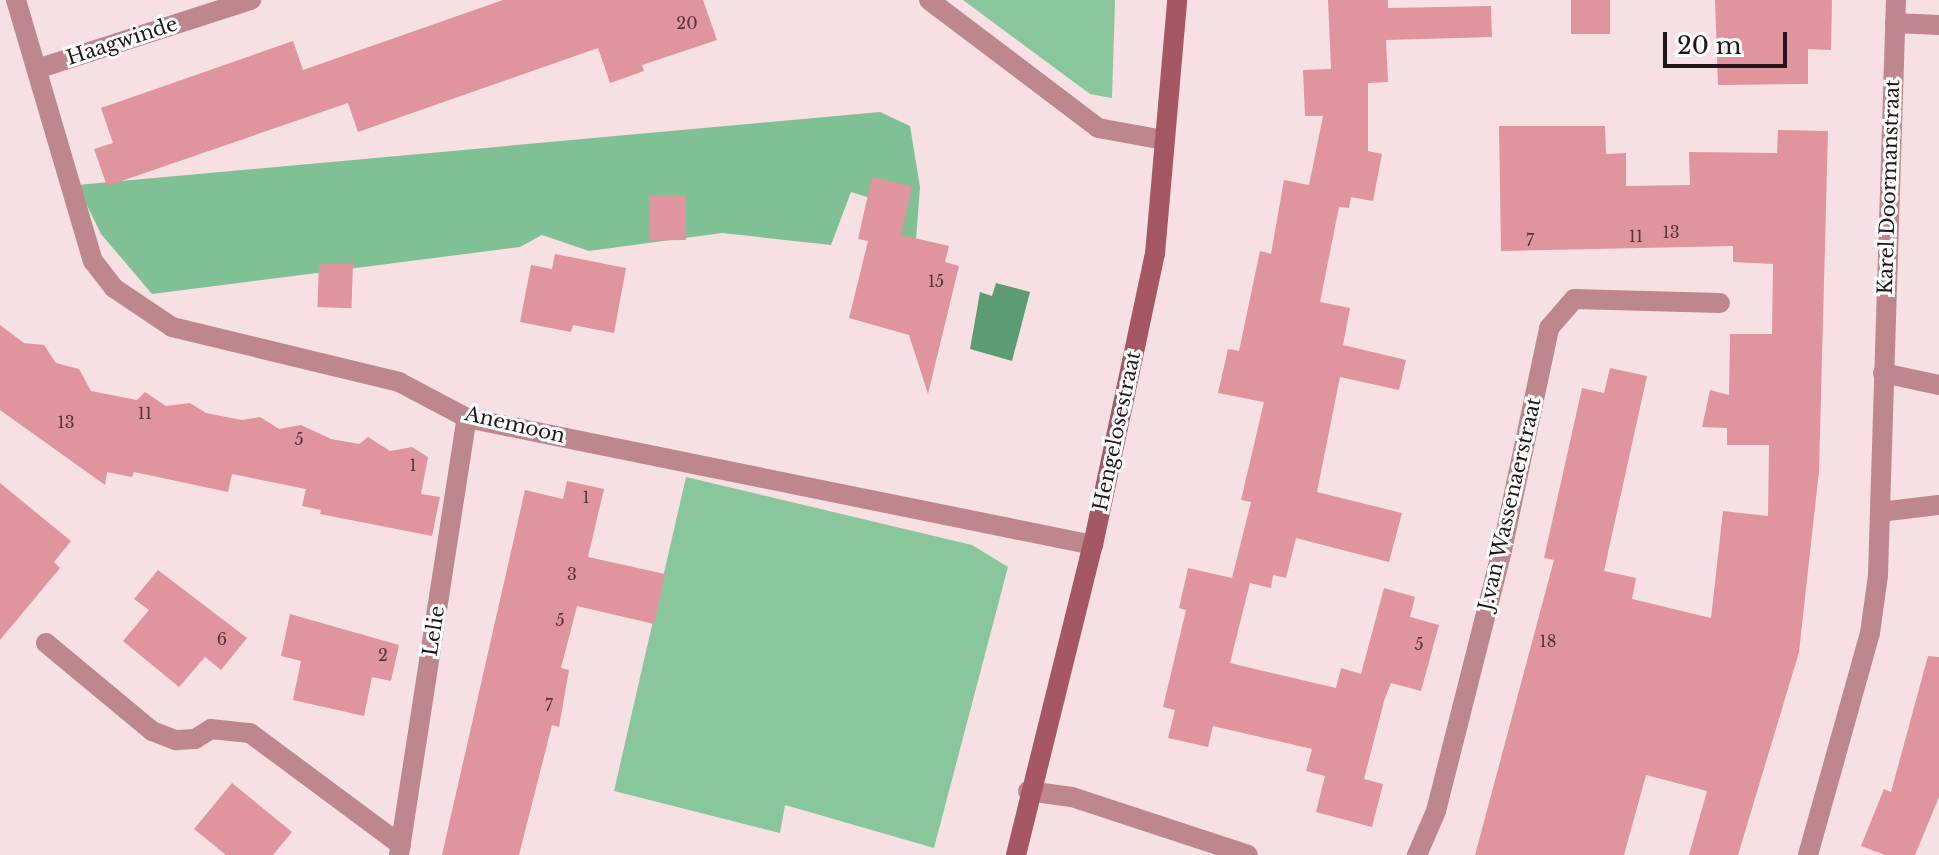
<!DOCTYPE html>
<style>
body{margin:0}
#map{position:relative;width:1939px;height:855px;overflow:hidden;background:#f7e0e3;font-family:"Libre Baskerville",serif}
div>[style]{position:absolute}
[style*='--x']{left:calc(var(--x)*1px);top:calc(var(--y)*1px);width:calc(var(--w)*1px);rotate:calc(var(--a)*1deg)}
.green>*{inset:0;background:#89c69c}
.forest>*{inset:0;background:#7fc094}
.water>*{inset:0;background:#5c9c72}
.building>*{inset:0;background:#df949e;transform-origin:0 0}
.service>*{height:20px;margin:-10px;padding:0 10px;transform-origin:10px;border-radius:10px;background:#be878e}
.minor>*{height:20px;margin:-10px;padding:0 10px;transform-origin:10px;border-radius:10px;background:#be878e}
.secondary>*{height:20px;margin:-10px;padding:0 10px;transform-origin:10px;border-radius:10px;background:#a55764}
span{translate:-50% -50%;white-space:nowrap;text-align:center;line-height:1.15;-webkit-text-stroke:6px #fff;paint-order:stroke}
.number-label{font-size:16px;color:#4f363a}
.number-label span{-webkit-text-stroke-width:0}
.street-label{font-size:20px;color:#1f1718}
.scale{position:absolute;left:1663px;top:32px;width:124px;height:36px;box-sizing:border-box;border:4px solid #1f1718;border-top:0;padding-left:10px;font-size:24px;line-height:28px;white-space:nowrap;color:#1f1718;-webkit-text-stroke:6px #fff;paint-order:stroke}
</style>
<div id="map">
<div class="green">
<div style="clip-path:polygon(963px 0,1115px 0,1112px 98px,1090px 94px)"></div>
<div style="clip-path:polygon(686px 477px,972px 545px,1008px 567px,934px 848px,785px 805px,780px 833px,614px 791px)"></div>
</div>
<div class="forest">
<div style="clip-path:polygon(880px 112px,910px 126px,920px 187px,916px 240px,881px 233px,890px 204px,851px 192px,831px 245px,722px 233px,589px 251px,542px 235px,520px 247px,152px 294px,101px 234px,77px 185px)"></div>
</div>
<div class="water">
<div style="clip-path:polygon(996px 283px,1030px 292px,1012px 361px,970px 349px,980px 292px,992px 296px)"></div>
</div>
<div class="building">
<div style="clip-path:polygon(503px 0,703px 0,717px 40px,642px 65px,644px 71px,610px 83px,598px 48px,358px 132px,348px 103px,107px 186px,94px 149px,113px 143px,101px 108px,293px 41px,303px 70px)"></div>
<div style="clip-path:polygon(1328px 0,1388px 0,1388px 8px,1491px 6px,1492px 37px,1386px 40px,1388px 82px,1368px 83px,1368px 151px,1382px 154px,1373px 201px,1351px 197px,1349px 208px,1339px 207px,1320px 302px,1350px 308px,1343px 345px,1406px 360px,1399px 390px,1340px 377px,1317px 492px,1402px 513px,1389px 562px,1296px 538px,1286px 578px,1273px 575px,1271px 588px,1250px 583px,1230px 663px,1336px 688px,1341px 668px,1361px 674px,1384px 588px,1415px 597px,1410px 617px,1439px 625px,1421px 691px,1391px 683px,1384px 701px,1364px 779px,1383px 784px,1372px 827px,1316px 812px,1325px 776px,1306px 771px,1312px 749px,1213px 726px,1208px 747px,1168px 738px,1175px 710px,1163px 707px,1186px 610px,1179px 608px,1188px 568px,1232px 578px,1251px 502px,1241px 500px,1264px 402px,1218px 393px,1228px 349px,1239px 351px,1260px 251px,1271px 254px,1284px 180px,1309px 185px,1323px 116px,1305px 116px,1303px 70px,1331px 69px)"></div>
<div style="left:1571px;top:0;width:39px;height:34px"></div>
<div style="clip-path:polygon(1715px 0,1832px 0,1831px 50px,1808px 49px,1808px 84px,1718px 85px)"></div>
<div style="clip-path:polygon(1499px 126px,1605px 126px,1606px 154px,1626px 153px,1626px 186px,1690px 185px,1689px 152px,1777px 153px,1778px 130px,1828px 131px,1819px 471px,1799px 652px,1738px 855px,1689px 855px,1707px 791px,1646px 775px,1624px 855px,1475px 855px,1554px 560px,1544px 558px,1582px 388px,1604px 393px,1610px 368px,1647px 376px,1604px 571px,1636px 578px,1632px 599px,1711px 618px,1723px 511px,1768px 516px,1769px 445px,1727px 445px,1727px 428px,1702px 427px,1710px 390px,1729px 395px,1730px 334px,1772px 334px,1773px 264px,1733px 262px,1733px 246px,1501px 251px)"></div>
<div style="clip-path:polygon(872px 177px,912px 186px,901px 235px,949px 246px,945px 262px,959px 266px,928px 394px,909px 335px,849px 318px,868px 241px,858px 239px)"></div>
<div style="left:685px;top:195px;width:45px;height:36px;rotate:89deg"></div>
<div style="clip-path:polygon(555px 254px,626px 268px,614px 333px,573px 325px,571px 332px,520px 322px,531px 265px,552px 269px)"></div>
<div style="left:319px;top:263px;width:34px;height:44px;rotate:2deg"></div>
<div style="clip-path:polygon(0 325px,24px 343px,44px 345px,56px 363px,79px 369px,91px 391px,137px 400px,145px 392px,166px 406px,190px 403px,206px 413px,242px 420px,260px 417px,279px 429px,301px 425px,331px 439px,359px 444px,368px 437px,390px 451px,412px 447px,428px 457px,421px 494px,440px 497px,432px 536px,320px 514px,321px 510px,302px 506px,306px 489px,232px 474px,228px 492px,134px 472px,132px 477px,107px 472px,105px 485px,0 410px)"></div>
<div style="clip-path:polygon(567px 481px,604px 489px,588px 557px,665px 574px,654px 624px,577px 606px,561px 668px,569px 670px,559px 727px,552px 725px,519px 855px,442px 855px,525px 490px,563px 499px)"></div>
<div style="clip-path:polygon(0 483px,71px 541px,54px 562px,60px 568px,0 640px)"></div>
<div style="clip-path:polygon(158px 570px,247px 638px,221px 670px,205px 657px,179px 687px,123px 641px,149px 610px,134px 599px)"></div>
<div style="clip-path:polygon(290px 614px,399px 645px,391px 681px,372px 677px,364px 716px,293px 700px,301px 661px,281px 656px)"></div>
<div style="clip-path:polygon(1928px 656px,1939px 657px,1939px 797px,1915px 855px,1885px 855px,1861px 846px,1884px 789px,1891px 792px)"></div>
<div style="clip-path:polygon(232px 783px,292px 832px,273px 855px,226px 855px,194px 829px)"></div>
</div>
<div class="service">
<div style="--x:929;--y:0;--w:212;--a:37.1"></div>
<div style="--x:1098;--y:128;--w:67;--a:10.3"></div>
<div style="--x:1883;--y:373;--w:57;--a:12.1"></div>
<div style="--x:1880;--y:512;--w:59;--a:-6.8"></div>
</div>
<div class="minor">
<div style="--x:16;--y:0;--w:272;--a:73.6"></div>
<div style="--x:93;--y:261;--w:34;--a:52"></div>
<div style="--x:114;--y:288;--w:70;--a:33.9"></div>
<div style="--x:172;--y:327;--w:234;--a:13.6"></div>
<div style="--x:399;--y:382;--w:77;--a:27.9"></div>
<div style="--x:467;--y:418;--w:639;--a:11.47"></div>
<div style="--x:1895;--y:23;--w:44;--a:2.6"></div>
<div style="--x:40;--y:68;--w:222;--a:-17.9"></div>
<div style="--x:46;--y:643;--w:138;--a:39.7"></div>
<div style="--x:152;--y:731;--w:26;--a:21"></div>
<div style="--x:176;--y:740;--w:19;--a:-3"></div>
<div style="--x:195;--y:739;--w:19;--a:-32"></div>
<div style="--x:211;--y:729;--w:39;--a:6"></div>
<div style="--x:250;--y:733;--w:188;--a:36.6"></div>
<div style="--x:1028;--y:791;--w:44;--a:7.8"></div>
<div style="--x:1072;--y:797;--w:185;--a:18.2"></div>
<div style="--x:399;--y:855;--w:442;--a:-81.2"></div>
<div style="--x:1417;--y:855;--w:48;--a:-66.6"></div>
<div style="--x:1436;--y:811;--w:269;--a:-75.8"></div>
<div style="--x:1502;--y:550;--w:227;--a:-78"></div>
<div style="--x:1549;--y:328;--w:38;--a:-49"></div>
<div style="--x:1574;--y:299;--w:146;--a:1.6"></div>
<div style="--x:1808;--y:855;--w:230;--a:-74.4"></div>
<div style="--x:1870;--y:633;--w:59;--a:-82.1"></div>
<div style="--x:1878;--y:575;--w:575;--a:-88.21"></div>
</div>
<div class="secondary">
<div style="--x:1016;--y:855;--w:319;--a:-76.1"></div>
<div style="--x:1093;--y:545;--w:298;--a:-78"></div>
<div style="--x:1155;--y:254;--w:255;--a:-85"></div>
</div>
<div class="number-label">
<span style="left:687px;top:23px">20</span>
<span style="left:1671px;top:232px">13</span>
<span style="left:1636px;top:236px">11</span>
<span style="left:1530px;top:240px">7</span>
<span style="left:936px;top:281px">15</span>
<span style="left:145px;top:413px">11</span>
<span style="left:66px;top:422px">13</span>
<span style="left:299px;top:439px">5</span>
<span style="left:413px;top:465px">1</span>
<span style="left:586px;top:497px">1</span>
<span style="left:572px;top:574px">3</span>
<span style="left:560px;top:620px">5</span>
<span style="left:222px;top:639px">6</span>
<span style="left:1548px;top:641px">18</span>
<span style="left:1419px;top:644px">5</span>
<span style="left:383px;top:655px">2</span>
<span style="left:549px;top:705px">7</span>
</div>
<div class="street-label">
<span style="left:122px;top:41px;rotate:-18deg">Haagwinde</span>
<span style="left:1889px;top:187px;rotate:-88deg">Karel Doormanstraat</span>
<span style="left:515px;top:425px;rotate:13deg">Anemoon</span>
<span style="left:1117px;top:431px;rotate:-78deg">Hengelosestraat</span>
<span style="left:1510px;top:504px;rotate:-77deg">J.van Wassenaerstraat</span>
<span style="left:434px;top:631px;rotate:-81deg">Lelie</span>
</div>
<div class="scale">20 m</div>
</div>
